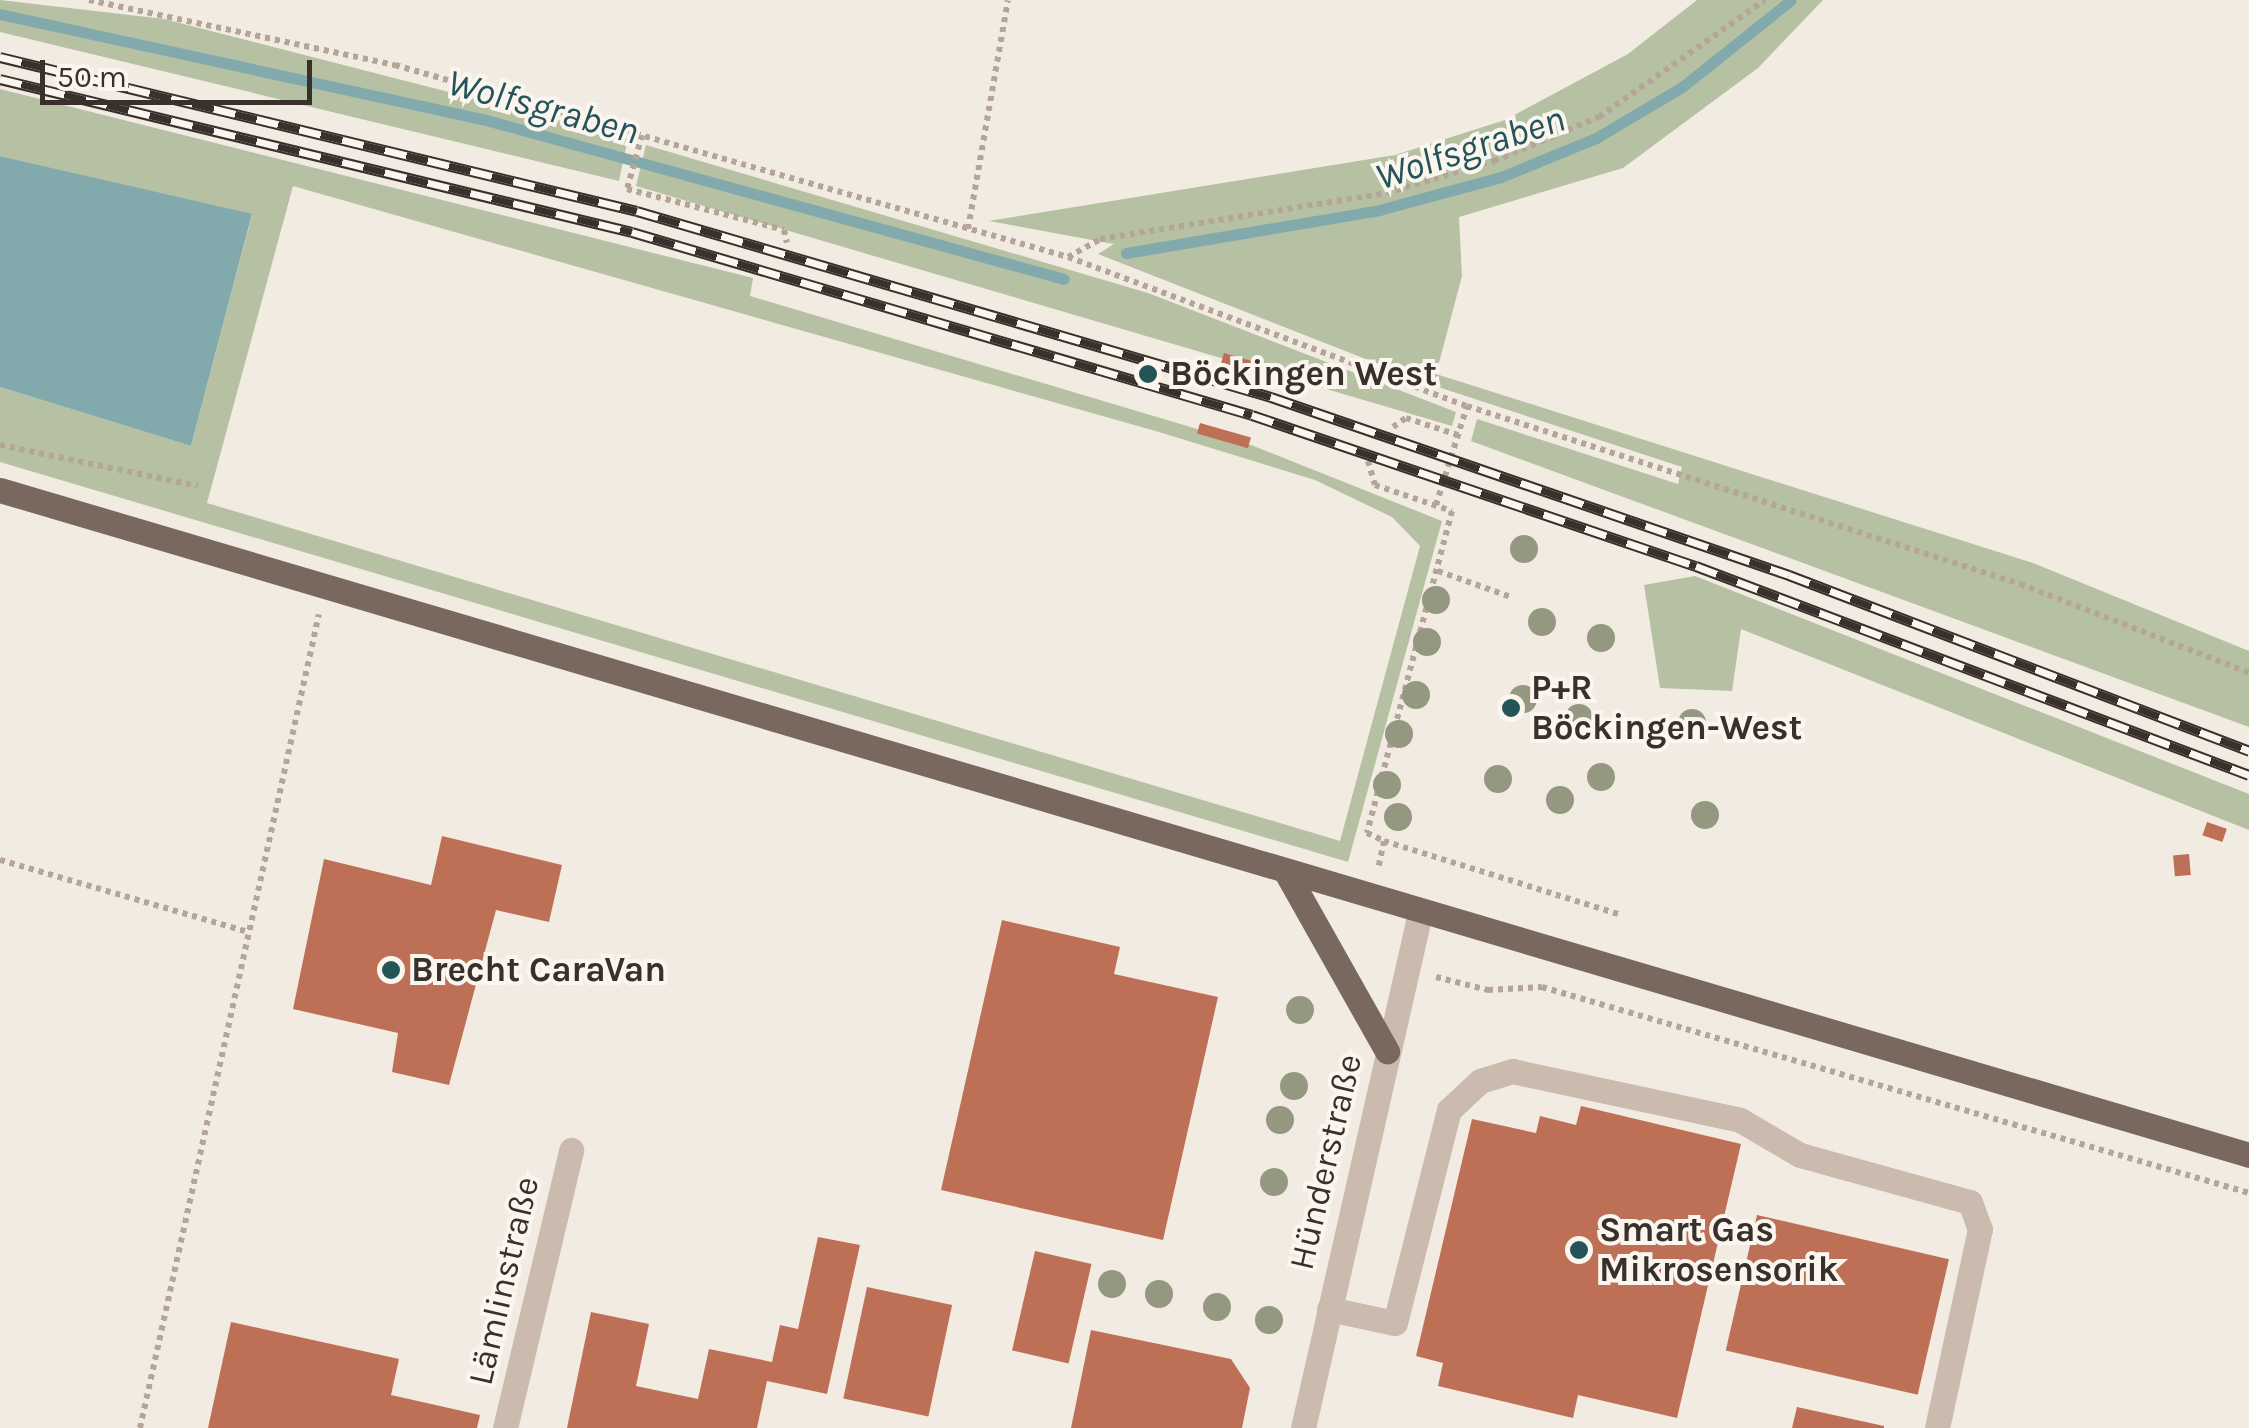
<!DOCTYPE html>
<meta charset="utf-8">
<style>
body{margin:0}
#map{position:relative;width:2249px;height:1428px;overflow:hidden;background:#f2ebe2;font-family:Karla,sans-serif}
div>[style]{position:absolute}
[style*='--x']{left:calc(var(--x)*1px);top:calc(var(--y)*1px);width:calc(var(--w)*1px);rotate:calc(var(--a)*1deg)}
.green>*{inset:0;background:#b6c0a2}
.water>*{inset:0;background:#82aaad}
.stream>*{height:11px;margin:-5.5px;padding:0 5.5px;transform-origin:5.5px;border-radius:5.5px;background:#82aaad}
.building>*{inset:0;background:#bd7055;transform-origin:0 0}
.path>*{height:6px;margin-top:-3px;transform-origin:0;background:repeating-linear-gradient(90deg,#b5a598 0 5px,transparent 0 10px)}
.minor>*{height:25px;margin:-12.5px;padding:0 12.5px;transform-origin:12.5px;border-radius:12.5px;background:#cabbae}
.major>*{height:25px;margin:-12.5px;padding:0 12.5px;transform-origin:12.5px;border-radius:12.5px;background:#79685e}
.rail>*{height:11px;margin-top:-5.5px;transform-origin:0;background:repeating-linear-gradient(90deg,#faf5ee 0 22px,#39302c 0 44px);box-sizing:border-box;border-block:2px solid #39302c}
.trees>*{width:28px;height:28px;margin:-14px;border-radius:50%;background:#949881}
.dots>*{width:28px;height:28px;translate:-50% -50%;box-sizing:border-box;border:5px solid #faf5ee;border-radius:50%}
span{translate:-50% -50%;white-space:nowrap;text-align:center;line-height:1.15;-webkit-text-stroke:8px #faf5ee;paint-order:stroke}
.poi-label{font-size:35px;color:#39302c;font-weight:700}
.left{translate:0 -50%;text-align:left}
.street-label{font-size:35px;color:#39302c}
.water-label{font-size:38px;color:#245358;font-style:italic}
.scale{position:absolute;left:40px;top:60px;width:272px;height:45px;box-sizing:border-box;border:5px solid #39302c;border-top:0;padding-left:12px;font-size:30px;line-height:35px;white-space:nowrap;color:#39302c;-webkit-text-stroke:8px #faf5ee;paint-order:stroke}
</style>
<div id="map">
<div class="green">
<div style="clip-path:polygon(0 0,164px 19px,628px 138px,619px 181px,0 32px)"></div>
<div style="clip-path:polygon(1697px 0,1823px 0,1758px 68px,1623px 168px,1459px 217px,1462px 276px,1436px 374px,2033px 563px,2249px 651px,2249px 727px,1471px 441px,1477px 419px,1678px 484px,1682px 467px,1432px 385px,1098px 254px,1114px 244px,989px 221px,1395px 155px,1505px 120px,1628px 54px)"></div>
<div style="clip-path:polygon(evenodd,0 89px,753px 278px,750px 296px,1251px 445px,1442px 521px,1348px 862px,0 462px,0 387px,191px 446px,252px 215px,0 156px,0 89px,293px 186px,1159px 432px,1315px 480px,1392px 517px,1420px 546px,1340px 841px,207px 503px,293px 186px)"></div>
<div style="clip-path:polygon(646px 145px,1148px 293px,1456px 412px,1452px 426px,636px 186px)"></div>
<div style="clip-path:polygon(1695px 576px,2249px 794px,2249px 830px,1741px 629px,1732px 691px,1660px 688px,1644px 585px)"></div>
</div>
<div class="water">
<div style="clip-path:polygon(0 156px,252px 214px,191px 446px,0 387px)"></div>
</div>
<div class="stream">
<div style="--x:0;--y:14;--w:497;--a:12.3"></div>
<div style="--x:486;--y:120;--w:599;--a:15.38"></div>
<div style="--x:1126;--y:253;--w:257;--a:-9.6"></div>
<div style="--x:1379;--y:210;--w:126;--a:-15.1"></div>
<div style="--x:1501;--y:177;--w:103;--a:-22.3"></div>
<div style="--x:1596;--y:138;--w:100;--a:-30.7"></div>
<div style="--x:1682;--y:87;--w:139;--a:-38.6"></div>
</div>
<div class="building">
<div style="left:1224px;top:353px;width:50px;height:10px;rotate:16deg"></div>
<div style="left:1200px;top:423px;width:53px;height:11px;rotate:16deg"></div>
<div style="left:2207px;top:822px;width:21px;height:14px;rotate:19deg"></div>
<div style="clip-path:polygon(442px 836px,562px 865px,549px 922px,496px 910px,449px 1085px,392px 1072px,398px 1033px,293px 1009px,324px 859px,431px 885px)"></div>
<div style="left:2189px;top:854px;width:21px;height:16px;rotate:85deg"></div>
<div style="clip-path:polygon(1002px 920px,1120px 947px,1114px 974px,1218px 997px,1163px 1240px,941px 1190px)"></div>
<div style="clip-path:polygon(1581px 1106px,1741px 1144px,1677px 1418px,1578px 1395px,1573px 1418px,1438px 1386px,1443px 1363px,1416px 1356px,1472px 1119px,1536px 1133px,1540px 1116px,1576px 1125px)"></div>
<div style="left:1757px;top:1215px;width:197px;height:139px;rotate:13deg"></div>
<div style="clip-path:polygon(818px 1237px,860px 1245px,827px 1394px,767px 1381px,757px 1428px,567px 1428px,591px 1312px,649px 1324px,636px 1386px,698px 1399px,709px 1349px,772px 1362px,780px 1325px,798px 1329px)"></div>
<div style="left:1035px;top:1251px;width:58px;height:102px;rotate:13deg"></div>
<div style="left:867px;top:1287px;width:87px;height:114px;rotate:12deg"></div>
<div style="clip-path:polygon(231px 1322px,399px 1359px,391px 1395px,480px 1415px,477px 1428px,208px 1428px)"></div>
<div style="clip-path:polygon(1091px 1330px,1231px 1359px,1250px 1388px,1242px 1428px,1071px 1428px)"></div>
<div style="clip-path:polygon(1797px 1407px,1884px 1426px,1884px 1428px,1792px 1428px)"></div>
</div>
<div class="path">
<div style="--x:89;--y:0;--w:313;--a:12"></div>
<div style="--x:395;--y:65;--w:700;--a:15.92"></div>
<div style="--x:1068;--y:257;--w:426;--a:20.5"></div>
<div style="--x:1467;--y:406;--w:581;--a:17.84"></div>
<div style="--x:2020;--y:584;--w:246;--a:21.2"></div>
<div style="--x:642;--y:135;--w:56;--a:105.5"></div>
<div style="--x:627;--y:189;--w:162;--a:14.6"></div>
<div style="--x:784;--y:230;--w:13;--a:77"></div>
<div style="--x:968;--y:229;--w:232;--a:-80.1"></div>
<div style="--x:1068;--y:257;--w:37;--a:-29"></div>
<div style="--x:1100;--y:239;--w:290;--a:-9.1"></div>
<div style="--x:1386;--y:193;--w:113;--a:-16.5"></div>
<div style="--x:1494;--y:161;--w:114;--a:-22.7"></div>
<div style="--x:1599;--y:117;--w:203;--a:-35.2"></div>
<div style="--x:1393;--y:427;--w:16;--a:-35"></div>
<div style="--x:1406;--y:418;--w:55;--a:18.1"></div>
<div style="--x:0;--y:445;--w:202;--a:11.7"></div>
<div style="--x:1368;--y:461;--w:25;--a:74"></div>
<div style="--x:1375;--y:485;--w:81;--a:18.7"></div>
<div style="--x:1452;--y:511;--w:333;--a:104.8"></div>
<div style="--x:1367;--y:833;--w:19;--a:25"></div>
<div style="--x:1384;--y:841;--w:29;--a:102"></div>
<div style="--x:1436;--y:505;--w:104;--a:-72.6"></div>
<div style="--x:1438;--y:571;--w:77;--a:19.6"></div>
<div style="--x:1384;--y:841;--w:249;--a:17.3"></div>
<div style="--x:0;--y:860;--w:258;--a:16.2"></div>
<div style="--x:1436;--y:977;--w:54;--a:14"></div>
<div style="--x:1488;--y:990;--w:54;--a:-3.2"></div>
<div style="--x:1542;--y:987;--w:736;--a:16.24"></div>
<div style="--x:140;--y:1428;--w:833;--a:-77.6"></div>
</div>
<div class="minor">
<div style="--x:1329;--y:1309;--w:67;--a:12"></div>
<div style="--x:1395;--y:1323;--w:220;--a:-75.8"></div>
<div style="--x:1449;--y:1110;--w:42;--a:-43.1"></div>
<div style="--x:1480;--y:1081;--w:34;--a:-17"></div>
<div style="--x:1512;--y:1071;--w:233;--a:12.1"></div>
<div style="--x:1740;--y:1120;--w:69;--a:30.3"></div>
<div style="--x:1800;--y:1155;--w:176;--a:15.5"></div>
<div style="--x:1970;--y:1202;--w:29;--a:70"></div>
<div style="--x:1980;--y:1229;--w:204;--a:102.2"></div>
<div style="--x:505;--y:1428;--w:286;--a:-76.6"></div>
<div style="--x:1303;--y:1428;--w:528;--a:-77.2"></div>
</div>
<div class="major">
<div style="--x:0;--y:490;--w:2345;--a:16.47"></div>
<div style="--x:1286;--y:872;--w:206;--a:60.6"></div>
</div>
<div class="rail">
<div style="--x:0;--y:57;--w:655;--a:13.59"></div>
<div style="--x:637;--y:211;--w:661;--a:16.35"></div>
<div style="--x:1271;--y:397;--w:548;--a:18.96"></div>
<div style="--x:1789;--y:575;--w:493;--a:20.9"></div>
<div style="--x:0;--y:79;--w:650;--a:13.61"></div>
<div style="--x:632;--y:232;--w:646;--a:16.44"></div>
<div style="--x:1252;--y:415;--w:469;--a:18.8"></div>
<div style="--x:1696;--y:566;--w:591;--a:20.7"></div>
</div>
<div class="trees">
<div style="left:1524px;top:549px"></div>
<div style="left:1436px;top:600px"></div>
<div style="left:1542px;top:622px"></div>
<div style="left:1601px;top:638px"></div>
<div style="left:1427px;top:642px"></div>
<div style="left:1416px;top:695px"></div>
<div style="left:1523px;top:699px"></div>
<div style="left:1579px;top:718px"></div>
<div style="left:1692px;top:723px"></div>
<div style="left:1399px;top:734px"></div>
<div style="left:1601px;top:777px"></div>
<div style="left:1498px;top:779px"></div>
<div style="left:1387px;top:785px"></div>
<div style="left:1560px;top:800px"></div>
<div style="left:1705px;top:815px"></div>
<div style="left:1398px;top:817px"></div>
<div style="left:1300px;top:1010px"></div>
<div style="left:1294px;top:1086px"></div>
<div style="left:1280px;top:1120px"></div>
<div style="left:1274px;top:1182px"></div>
<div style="left:1112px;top:1284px"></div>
<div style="left:1159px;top:1294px"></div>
<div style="left:1217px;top:1307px"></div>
<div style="left:1269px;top:1320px"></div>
</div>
<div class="dots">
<div style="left:1148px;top:374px;background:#245358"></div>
<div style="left:1511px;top:708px;background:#245358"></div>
<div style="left:391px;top:970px;background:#245358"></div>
<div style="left:1579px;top:1250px;background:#245358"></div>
</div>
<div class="poi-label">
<span class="left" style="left:1170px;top:374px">Böckingen West</span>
<span class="left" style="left:1531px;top:708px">P+R<br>Böckingen-West</span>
<span class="left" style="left:411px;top:970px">Brecht CaraVan</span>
<span class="left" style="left:1599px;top:1250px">Smart Gas<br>Mikrosensorik</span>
</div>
<div class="street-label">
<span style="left:1326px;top:1162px;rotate:-77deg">Hünderstraße</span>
<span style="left:504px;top:1281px;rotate:-77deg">Lämlinstraße</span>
</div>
<div class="water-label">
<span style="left:543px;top:107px;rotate:15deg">Wolfsgraben</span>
<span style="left:1470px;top:148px;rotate:-18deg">Wolfsgraben</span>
</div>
<div class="scale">50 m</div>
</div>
